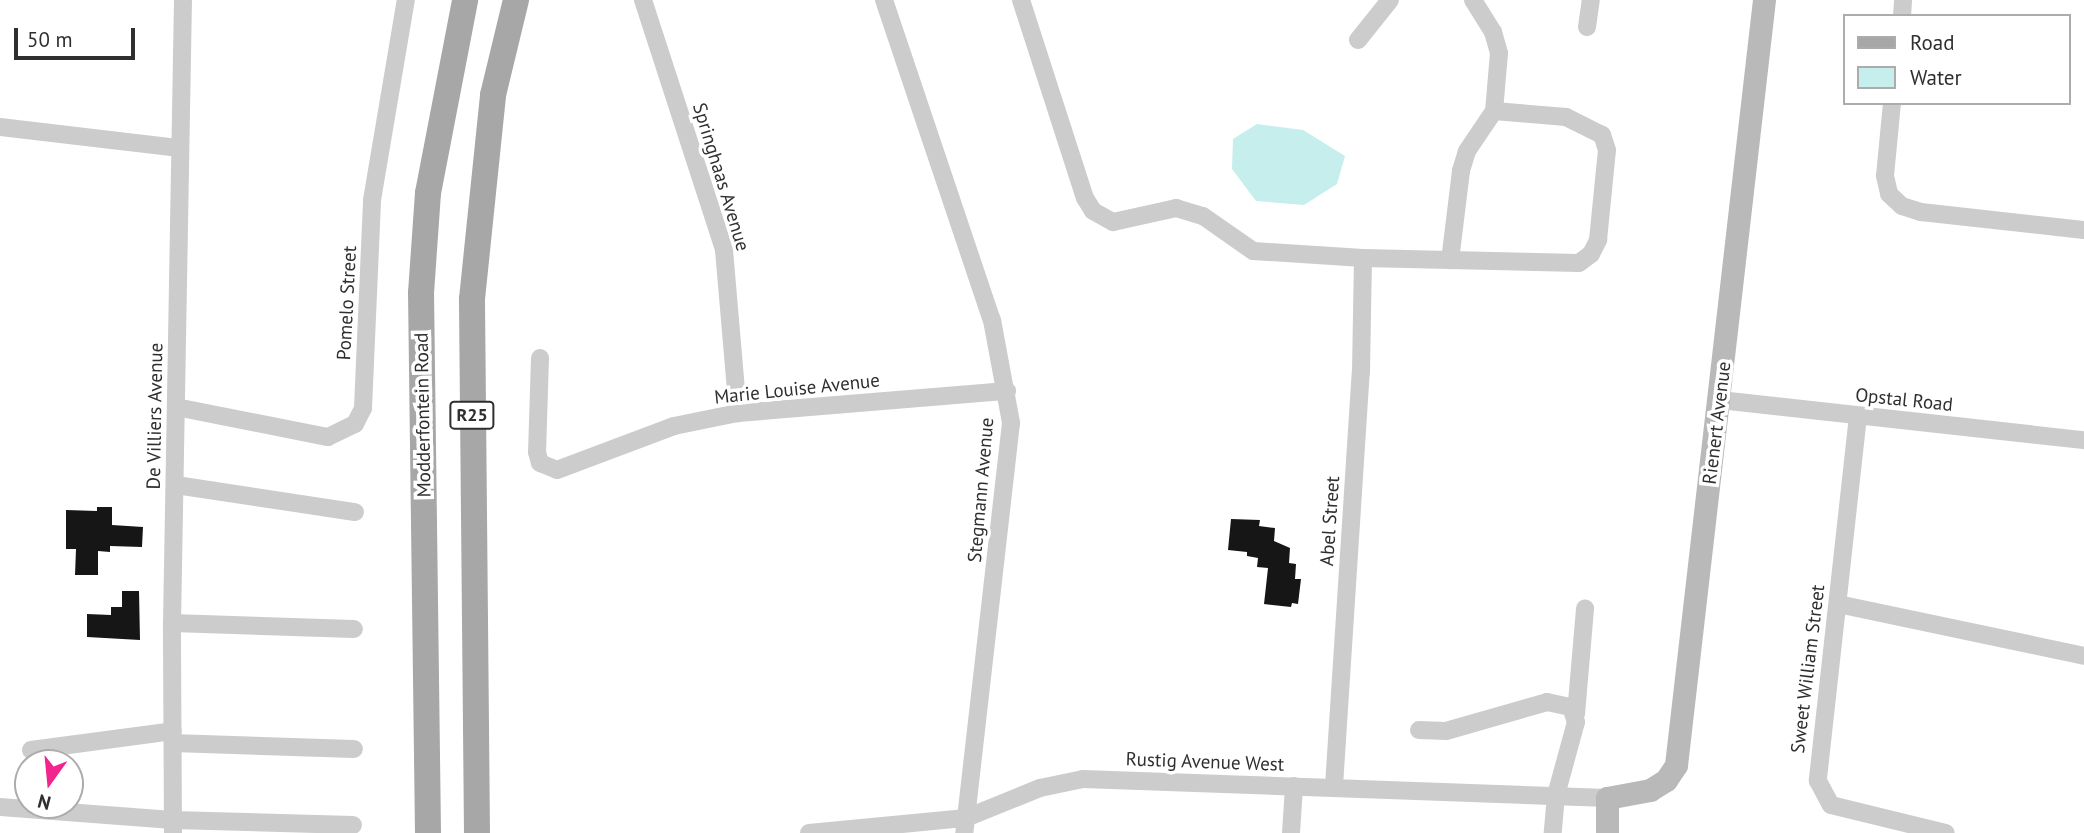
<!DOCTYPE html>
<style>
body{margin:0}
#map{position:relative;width:2084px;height:833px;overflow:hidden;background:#fff;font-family:"PT Sans",sans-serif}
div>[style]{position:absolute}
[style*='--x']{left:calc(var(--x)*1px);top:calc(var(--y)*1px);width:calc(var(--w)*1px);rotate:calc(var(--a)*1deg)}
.water>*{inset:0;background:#c6eeec}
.building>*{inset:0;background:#161616}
.street>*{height:18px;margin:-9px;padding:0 9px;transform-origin:9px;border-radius:9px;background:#ccc}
.secondary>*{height:23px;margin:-11.5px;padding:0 11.5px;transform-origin:11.5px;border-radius:11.5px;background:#b9b9b9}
.primary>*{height:26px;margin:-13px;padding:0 13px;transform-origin:13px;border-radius:13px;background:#a7a7a7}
span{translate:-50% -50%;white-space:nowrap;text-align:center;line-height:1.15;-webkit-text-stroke:7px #fff;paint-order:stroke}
.shield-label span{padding:2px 5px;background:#fff;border:2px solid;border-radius:5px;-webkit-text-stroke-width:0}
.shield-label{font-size:18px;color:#2f2f2f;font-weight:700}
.street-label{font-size:19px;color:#2f2f2f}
.legend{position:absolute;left:1843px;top:14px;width:228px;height:91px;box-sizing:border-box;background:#fff;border:2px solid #acacac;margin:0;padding:9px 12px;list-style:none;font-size:21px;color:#2f2f2f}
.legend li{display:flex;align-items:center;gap:14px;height:35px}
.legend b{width:35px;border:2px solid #acacac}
.north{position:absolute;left:14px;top:749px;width:70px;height:70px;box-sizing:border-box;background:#fff;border:2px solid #acacac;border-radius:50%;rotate:195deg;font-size:19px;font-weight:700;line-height:28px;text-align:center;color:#2f2f2f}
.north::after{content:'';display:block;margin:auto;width:24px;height:32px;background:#f2258f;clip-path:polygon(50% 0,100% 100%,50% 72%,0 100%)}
.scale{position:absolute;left:14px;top:28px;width:121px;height:32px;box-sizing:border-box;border:4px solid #2f2f2f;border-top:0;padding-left:9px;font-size:21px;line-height:24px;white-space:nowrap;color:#2f2f2f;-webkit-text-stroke:5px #fff;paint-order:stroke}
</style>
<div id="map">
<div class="water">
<div style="clip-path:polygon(1257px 124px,1303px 130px,1345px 156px,1337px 184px,1304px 205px,1256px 201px,1232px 169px,1233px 139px)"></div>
</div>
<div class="building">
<div style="clip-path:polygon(97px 507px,112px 507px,112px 525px,143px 527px,142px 547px,110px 546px,110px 552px,98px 551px,98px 575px,75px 575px,76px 549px,66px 549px,66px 510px,97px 511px)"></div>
<div style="clip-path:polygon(1231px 519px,1260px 520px,1259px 526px,1275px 528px,1274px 541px,1290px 548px,1289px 563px,1296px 564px,1295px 579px,1301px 579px,1298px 604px,1292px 603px,1291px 607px,1264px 604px,1268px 568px,1257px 567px,1258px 558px,1247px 556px,1247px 552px,1228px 550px)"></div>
<div style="clip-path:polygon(122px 591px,139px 591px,140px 640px,87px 637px,87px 614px,111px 615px,111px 607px,122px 607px)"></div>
</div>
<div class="street">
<div style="--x:643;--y:0;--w:263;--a:72"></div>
<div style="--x:724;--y:250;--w:164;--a:85.1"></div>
<div style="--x:884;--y:0;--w:338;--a:71.4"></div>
<div style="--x:992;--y:320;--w:105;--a:79.5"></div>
<div style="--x:1011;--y:423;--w:413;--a:96.5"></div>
<div style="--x:1021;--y:0;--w:208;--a:72.1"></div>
<div style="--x:1085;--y:198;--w:15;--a:58"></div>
<div style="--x:1093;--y:211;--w:23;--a:29"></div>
<div style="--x:1113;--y:222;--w:65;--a:-12.5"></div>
<div style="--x:1176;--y:208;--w:28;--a:17"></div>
<div style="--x:1203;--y:216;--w:61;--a:35"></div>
<div style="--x:1253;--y:251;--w:110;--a:3.6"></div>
<div style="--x:1363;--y:258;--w:216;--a:1.3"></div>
<div style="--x:1579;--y:263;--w:15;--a:-37"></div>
<div style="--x:1591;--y:254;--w:16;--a:-63"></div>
<div style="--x:1598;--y:240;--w:90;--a:-84.3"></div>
<div style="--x:1607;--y:150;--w:16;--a:-108"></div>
<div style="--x:1602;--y:135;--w:40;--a:-153.4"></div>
<div style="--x:1566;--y:117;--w:72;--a:-175.2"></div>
<div style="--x:1494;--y:111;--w:48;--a:124"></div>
<div style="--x:1467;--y:151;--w:21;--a:107"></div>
<div style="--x:1461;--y:171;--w:90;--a:97"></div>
<div style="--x:1473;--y:0;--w:38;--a:58"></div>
<div style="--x:1493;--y:32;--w:22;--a:74"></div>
<div style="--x:1499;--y:53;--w:58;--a:94.9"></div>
<div style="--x:1902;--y:16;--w:16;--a:-86"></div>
<div style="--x:1587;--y:27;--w:27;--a:-82"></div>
<div style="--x:1358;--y:40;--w:51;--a:-51.3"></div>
<div style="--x:1892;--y:103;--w:73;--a:95.5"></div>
<div style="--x:1885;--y:176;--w:18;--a:77"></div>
<div style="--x:1889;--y:194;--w:18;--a:43"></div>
<div style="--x:1902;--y:206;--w:20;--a:18"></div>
<div style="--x:1921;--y:212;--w:164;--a:6.3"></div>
<div style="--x:0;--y:127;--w:181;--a:6.7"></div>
<div style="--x:540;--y:358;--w:94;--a:91.8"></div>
<div style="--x:537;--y:452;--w:11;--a:75"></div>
<div style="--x:540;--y:463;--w:18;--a:22"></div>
<div style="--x:557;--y:470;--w:125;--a:-20.6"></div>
<div style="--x:674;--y:426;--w:65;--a:-11.5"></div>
<div style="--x:738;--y:413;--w:270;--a:-4.7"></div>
<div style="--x:1720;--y:400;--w:366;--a:6.3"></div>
<div style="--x:176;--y:407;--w:155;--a:11.2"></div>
<div style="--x:328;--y:437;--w:30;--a:-26"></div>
<div style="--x:355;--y:424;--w:18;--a:-63"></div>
<div style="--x:363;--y:408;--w:208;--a:-87.5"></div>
<div style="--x:372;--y:200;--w:203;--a:-80.4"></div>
<div style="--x:1858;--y:416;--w:367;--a:96.3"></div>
<div style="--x:1818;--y:781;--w:27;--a:62"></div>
<div style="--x:1831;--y:805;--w:118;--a:13.7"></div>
<div style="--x:176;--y:485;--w:181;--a:8.6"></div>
<div style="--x:1838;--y:604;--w:251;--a:11.9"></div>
<div style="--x:172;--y:623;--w:182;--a:1.9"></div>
<div style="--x:1576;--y:714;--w:106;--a:-85.1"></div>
<div style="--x:1419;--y:730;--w:27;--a:2"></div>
<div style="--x:1446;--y:731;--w:105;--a:-16"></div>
<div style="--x:1547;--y:702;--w:25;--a:12"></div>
<div style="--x:1571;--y:707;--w:16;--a:72"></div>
<div style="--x:1576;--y:722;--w:76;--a:105.3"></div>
<div style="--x:1556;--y:795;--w:38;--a:95"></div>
<div style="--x:173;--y:743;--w:181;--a:1.9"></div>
<div style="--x:31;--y:750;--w:143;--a:-7.6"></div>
<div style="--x:1334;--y:786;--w:415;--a:-86.3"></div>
<div style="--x:1361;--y:372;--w:114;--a:-89"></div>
<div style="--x:0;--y:807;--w:173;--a:4.3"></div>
<div style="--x:173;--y:820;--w:180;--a:1.6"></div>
<div style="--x:173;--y:833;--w:210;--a:-90.3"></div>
<div style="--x:172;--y:623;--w:623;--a:-88.99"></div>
<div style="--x:809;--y:833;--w:158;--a:-5.5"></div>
<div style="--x:966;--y:818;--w:80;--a:-22.1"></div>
<div style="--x:1040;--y:788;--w:44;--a:-11.8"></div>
<div style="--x:1083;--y:779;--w:524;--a:2.08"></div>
<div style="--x:1291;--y:833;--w:47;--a:-86.3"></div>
</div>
<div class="secondary">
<div style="--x:1607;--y:833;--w:35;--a:-90"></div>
<div style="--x:1607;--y:798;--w:44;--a:-10.5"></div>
<div style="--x:1650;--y:790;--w:19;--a:-32"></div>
<div style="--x:1666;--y:780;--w:18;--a:-56"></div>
<div style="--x:1676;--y:765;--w:770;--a:-83.44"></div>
</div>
<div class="primary">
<div style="--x:428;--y:833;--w:540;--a:-90.74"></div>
<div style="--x:421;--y:293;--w:100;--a:-86"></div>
<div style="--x:428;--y:193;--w:197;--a:-79.1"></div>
<div style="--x:477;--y:833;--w:534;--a:-90.54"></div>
<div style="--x:472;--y:299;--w:205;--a:-84.1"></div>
<div style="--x:493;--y:95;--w:98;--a:-76.4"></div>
</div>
<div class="shield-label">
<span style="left:472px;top:415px">R25</span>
</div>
<div class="street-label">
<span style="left:721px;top:177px;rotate:73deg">Springhaas Avenue</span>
<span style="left:347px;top:303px;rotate:-87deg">Pomelo Street</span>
<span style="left:797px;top:389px;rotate:-6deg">Marie Louise Avenue</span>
<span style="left:1904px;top:400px;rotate:6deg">Opstal Road</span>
<span style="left:423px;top:415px;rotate:-91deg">Modderfontein Road</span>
<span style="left:155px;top:416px;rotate:-89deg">De Villiers Avenue</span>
<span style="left:1717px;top:423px;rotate:-83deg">Rienert Avenue</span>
<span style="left:981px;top:490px;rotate:-85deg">Stegmann Avenue</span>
<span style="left:1330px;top:521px;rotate:-86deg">Abel Street</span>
<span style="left:1808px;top:669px;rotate:-83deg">Sweet William Street</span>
<span style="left:1205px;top:762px;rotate:2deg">Rustig Avenue West</span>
</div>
<ul class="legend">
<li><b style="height:9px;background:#a7a7a7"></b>Road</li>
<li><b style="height:19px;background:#c6eeec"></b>Water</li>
</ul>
<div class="north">N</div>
<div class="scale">50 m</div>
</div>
